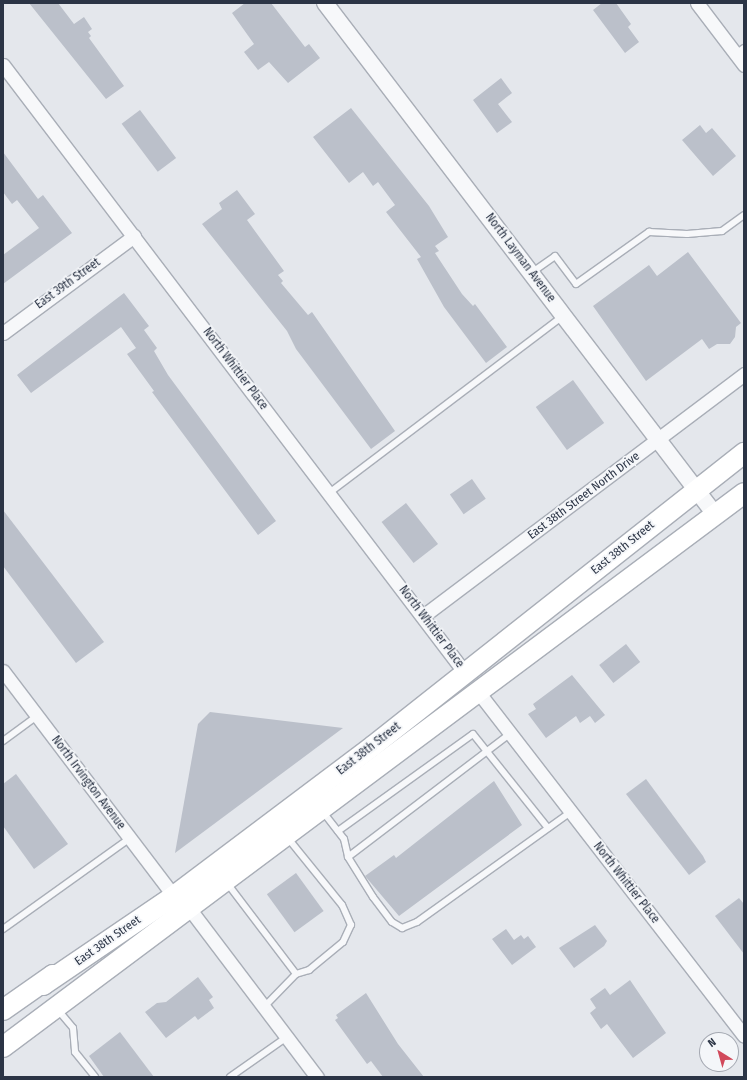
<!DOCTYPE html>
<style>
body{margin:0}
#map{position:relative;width:747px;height:1080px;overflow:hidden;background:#e4e7ec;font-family:"Fira Sans Condensed",sans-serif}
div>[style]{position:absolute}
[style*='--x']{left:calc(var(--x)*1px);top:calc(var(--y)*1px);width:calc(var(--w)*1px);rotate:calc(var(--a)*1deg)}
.building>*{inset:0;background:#bbc0ca;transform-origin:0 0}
.roads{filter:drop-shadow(1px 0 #a9aeb7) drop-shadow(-1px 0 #a9aeb7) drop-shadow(0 1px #a9aeb7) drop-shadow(0 -1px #a9aeb7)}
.service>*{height:6px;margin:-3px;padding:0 3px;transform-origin:3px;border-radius:3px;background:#f7f8fa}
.minor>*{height:13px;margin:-6.5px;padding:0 6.5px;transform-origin:6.5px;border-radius:6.5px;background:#f7f8fa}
.tertiary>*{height:16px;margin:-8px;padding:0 8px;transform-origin:8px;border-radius:8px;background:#f7f8fa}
.primary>*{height:20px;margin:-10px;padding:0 10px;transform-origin:10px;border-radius:10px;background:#fff}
span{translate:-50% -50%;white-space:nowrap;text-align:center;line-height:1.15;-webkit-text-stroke:3.5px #f4f6f9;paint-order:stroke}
.street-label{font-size:12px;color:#2b3445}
.frame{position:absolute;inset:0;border:4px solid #2b3445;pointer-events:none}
.north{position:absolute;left:699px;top:1032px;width:40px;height:40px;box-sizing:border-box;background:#f4f6f9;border:1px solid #a4a8b1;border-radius:50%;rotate:323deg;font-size:11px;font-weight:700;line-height:16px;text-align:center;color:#2b3445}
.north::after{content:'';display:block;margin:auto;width:14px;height:18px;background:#d1495b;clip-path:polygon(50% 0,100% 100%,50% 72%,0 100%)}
</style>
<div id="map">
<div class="building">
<div style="clip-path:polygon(29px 3px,58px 3px,74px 24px,84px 17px,92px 29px,88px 32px,91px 36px,89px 38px,124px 86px,106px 99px)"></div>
<div style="clip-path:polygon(245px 3px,271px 3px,305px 47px,309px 44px,320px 58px,288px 83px,269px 62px,258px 70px,244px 52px,254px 44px,232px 13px)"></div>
<div style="clip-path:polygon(602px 3px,616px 3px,631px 24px,628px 27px,639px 42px,625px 53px,593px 10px)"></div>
<div style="clip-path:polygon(501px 78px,512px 93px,498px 104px,512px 122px,497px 133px,473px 100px)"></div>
<div style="clip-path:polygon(351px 108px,429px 206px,448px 237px,435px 246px,439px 251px,435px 253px,462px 294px,473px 306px,475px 304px,507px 347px,486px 363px,444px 307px,417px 259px,421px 257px,386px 212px,395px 205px,378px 182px,373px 186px,363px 172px,349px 183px,313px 137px)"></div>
<div style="left:140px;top:110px;width:60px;height:23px;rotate:53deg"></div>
<div style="clip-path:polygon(700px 125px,706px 133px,712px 128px,736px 156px,713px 176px,682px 140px)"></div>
<div style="clip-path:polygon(3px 152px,38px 199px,43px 195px,72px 233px,3px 284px,3px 255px,39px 228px,17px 200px,12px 204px,3px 192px)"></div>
<div style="clip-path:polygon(237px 190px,255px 214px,247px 220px,284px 271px,278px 275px,283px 281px,281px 283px,308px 315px,312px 312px,395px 431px,371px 449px,296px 349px,287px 331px,202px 224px,222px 209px,219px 203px)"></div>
<div style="clip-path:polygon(688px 252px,741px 323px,736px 327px,735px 337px,730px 344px,717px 344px,709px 349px,702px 339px,646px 381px,593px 306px,649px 265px,657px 276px)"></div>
<div style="clip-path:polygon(124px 293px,149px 326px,144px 330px,157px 348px,154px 351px,168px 375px,276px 521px,258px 535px,152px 392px,154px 391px,127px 354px,136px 348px,121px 327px,31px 393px,17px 375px)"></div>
<div style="left:573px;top:380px;width:53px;height:46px;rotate:54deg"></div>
<div style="left:472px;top:479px;width:24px;height:27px;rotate:55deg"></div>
<div style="left:406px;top:503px;width:52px;height:31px;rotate:52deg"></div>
<div style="clip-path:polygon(3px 510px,104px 642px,76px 663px,3px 566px)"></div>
<div style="left:626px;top:644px;width:23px;height:34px;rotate:52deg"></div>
<div style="clip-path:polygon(572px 675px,605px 715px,595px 723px,590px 716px,580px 723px,576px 716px,546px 738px,528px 714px,536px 709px,533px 704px)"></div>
<div style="clip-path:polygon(210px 712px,343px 728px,175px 853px,198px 724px)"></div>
<div style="clip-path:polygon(16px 774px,68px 844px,34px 869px,3px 826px,3px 784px)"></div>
<div style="clip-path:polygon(646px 779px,703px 856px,706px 862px,689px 875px,626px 794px)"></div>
<div style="clip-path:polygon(494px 781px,522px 825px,399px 916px,365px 876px,394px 855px,396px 858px)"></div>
<div style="left:296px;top:873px;width:47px;height:36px;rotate:54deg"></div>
<div style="clip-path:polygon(739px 898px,744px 904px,744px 954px,715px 916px)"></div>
<div style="clip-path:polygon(595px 925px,607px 941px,604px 946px,574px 968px,559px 948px)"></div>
<div style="clip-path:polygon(506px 929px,514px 940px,521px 935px,524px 939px,528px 936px,536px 947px,512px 965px,492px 939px)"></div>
<div style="clip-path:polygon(198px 977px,213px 997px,209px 1000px,214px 1008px,198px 1020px,195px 1016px,166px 1038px,145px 1012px,157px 1003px,166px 1002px)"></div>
<div style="clip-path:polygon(630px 980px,666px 1033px,633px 1058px,607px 1024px,601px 1029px,590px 1013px,596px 1008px,590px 999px,605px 988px,610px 995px)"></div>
<div style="clip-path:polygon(366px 993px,398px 1044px,424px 1077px,383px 1077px,371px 1061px,367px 1064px,335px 1020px,338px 1018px,336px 1015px)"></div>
<div style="clip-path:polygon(120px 1032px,154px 1077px,104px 1077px,89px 1056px)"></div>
</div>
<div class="roads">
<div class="service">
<div style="--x:736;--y:54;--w:10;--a:-37"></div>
<div style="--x:531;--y:273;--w:29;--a:-35"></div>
<div style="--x:555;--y:256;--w:35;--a:53"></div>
<div style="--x:576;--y:284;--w:90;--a:-35.5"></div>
<div style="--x:649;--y:232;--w:38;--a:3"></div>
<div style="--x:687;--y:234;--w:35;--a:-5"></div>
<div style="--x:722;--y:231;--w:27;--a:-36"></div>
<div style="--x:329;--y:493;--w:293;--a:-37.1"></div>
<div style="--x:3;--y:741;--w:42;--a:-36.3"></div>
<div style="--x:323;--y:812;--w:34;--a:52"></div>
<div style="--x:344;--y:839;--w:18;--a:77"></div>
<div style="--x:348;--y:857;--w:47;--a:58"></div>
<div style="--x:373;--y:897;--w:31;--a:53"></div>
<div style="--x:392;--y:922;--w:12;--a:31"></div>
<div style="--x:402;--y:928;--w:16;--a:-22"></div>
<div style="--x:417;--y:922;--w:191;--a:-35.6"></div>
<div style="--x:338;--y:831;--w:166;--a:-35.7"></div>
<div style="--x:473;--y:734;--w:120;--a:51.4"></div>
<div style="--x:348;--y:857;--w:205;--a:-37.3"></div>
<div style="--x:227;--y:883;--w:114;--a:52.8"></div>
<div style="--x:296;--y:974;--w:14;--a:-17"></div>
<div style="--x:309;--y:970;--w:44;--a:-39.5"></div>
<div style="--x:343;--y:942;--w:19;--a:-65"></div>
<div style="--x:351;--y:925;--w:22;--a:-114"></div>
<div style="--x:342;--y:905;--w:87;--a:-129"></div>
<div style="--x:3;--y:929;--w:156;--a:-35.6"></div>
<div style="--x:264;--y:1007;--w:46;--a:-45.9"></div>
<div style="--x:58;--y:1010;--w:23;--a:50"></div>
<div style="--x:73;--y:1028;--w:24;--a:85"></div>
<div style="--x:75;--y:1052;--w:32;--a:51"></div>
<div style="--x:230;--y:1077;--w:70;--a:-35.1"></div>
</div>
<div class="minor">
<div style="--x:697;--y:3;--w:78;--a:52.8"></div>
<div style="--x:3;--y:65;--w:764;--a:52.77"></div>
<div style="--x:3;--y:333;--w:163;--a:-36.5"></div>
<div style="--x:423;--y:616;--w:402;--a:-37"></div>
<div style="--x:3;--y:671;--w:283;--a:52.8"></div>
<div style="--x:479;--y:693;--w:433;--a:52.3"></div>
<div style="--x:189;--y:908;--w:212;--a:52.9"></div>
</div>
<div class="tertiary">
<div style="--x:325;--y:3;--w:641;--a:52.67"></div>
</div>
<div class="primary">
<div style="--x:53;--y:975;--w:14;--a:135"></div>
<div style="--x:43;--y:985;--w:158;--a:-34.2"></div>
<div style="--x:174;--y:896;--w:249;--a:-37"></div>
<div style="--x:373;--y:746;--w:473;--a:-38.3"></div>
<div style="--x:3;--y:1010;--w:61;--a:-35"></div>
<div style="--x:3;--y:1047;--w:925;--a:-36.78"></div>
</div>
</div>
<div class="street-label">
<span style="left:520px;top:258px;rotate:53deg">North Layman Avenue</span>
<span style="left:68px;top:284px;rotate:-36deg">East 39th Street</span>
<span style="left:235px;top:369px;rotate:53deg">North Whittier Place</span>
<span style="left:584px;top:496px;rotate:-37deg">East 38th Street North Drive</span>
<span style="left:623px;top:548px;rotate:-39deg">East 38th Street</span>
<span style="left:431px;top:627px;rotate:53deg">North Whittier Place</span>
<span style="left:369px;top:749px;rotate:-38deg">East 38th Street</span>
<span style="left:88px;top:783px;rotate:53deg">North Irvington Avenue</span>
<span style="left:626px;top:883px;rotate:52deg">North Whittier Place</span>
<span style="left:108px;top:941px;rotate:-35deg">East 38th Street</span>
</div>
<div class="frame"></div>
<div class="north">N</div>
</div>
